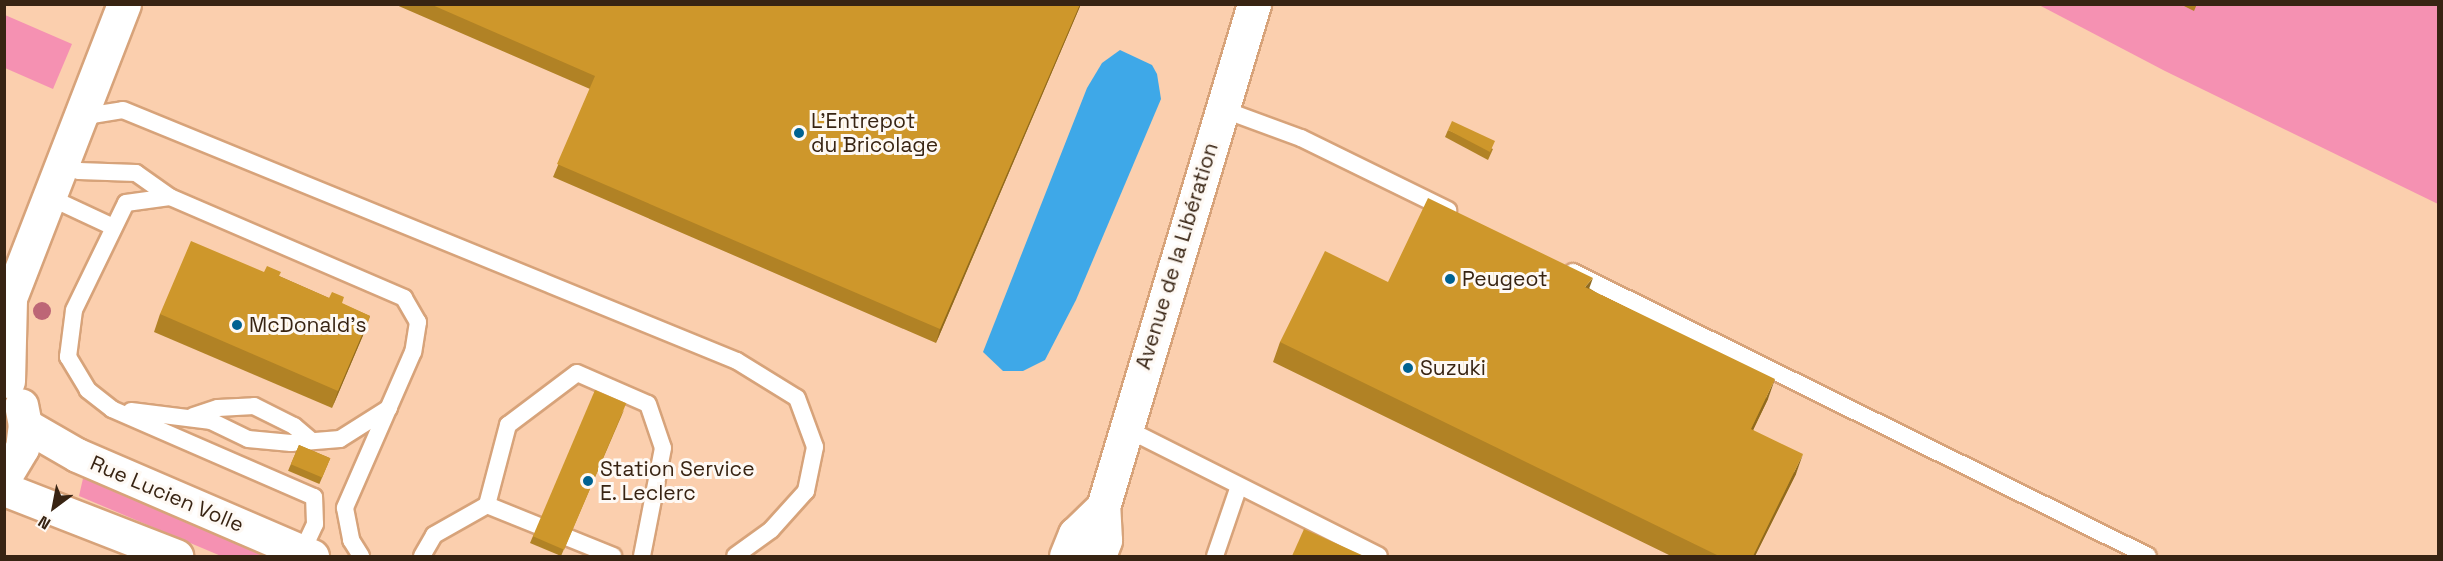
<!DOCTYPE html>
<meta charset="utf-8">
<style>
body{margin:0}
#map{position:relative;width:2443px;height:561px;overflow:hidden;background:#fbcfae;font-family:"Space Grotesk",sans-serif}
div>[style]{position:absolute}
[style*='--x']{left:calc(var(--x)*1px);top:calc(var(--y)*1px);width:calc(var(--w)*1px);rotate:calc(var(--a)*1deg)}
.green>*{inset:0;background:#f591b2}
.water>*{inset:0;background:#3ea8e8}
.roads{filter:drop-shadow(2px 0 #d7a37a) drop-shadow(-2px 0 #d7a37a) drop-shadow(0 2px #d7a37a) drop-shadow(0 -2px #d7a37a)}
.service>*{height:16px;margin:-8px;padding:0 8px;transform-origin:8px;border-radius:8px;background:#fff}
.minor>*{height:33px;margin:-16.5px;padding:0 16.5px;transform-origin:16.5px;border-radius:16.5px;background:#fff}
.secondary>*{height:33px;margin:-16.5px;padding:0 16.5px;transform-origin:16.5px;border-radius:16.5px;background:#fff}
.trees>*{width:18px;height:18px;margin:-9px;border-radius:50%;background:#bd6676}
.wall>*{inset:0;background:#b18225;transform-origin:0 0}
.shaded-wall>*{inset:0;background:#906a1e}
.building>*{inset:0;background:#ce972b;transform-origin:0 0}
.dots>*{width:16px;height:16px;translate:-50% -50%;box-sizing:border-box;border:3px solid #fef9f4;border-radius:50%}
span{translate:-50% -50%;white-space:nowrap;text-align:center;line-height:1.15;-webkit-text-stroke:6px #fef9f4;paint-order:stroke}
.poi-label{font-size:21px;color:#382413}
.left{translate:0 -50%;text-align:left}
.street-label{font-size:21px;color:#382413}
.frame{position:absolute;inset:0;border:6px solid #382413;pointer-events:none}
.north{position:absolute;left:24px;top:477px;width:60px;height:60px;-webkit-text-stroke:4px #fef9f4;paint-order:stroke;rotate:212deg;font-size:16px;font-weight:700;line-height:24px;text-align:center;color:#382413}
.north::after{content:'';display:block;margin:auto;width:21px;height:27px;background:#382413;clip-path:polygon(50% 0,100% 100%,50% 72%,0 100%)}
</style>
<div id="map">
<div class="green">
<div style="clip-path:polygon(2039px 5px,2438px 5px,2438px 204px,2165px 71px)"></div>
<div style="clip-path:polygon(5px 15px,72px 44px,53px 89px,5px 68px)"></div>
<div style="clip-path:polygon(84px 474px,279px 556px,221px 556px,79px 496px)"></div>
</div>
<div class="water">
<div style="clip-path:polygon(1120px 50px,1152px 65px,1157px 74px,1161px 99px,1076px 300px,1045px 360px,1023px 371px,1003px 371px,983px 352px,1087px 88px,1102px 63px)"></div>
</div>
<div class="roads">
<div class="service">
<div style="--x:1222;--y:109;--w:84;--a:20.2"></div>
<div style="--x:1301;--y:138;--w:164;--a:26.1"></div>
<div style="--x:83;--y:127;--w:15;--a:-53"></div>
<div style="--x:92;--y:115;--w:31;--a:-9"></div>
<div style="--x:123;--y:110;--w:663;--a:22.23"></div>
<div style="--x:737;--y:361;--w:70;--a:31.7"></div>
<div style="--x:797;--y:398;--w:52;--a:69.8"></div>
<div style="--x:815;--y:447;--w:45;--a:101.6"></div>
<div style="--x:806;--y:491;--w:52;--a:131.9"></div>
<div style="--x:771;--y:530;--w:44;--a:144.2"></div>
<div style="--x:62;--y:166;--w:18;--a:16"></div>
<div style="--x:79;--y:171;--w:57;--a:2"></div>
<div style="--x:136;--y:173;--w:42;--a:35.2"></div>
<div style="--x:49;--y:197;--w:71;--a:25.1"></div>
<div style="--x:1573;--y:272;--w:641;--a:26.29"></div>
<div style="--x:131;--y:411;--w:81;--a:7.1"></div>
<div style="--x:211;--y:421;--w:41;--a:25.9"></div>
<div style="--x:248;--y:439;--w:43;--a:5.3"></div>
<div style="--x:291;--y:443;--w:49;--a:-4.7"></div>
<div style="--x:340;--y:439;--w:58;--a:-32.3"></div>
<div style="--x:193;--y:416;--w:26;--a:-18"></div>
<div style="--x:218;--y:408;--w:36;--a:-3"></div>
<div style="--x:254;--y:406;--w:45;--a:26.6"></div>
<div style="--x:294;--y:426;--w:23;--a:40"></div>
<div style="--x:1125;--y:428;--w:284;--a:26.7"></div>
<div style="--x:487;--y:505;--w:83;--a:-75.3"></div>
<div style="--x:508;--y:425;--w:86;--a:-37"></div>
<div style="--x:577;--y:373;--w:77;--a:23.6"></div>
<div style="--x:648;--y:404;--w:46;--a:71.2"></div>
<div style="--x:663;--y:448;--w:110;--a:101"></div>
<div style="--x:302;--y:552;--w:31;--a:-65"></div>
<div style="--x:315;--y:524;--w:27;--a:-92"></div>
<div style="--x:314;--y:497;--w:220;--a:-156.5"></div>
<div style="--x:112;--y:409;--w:31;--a:-142"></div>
<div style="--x:88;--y:390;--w:39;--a:-121"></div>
<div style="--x:68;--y:357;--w:47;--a:-82.7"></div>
<div style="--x:74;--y:310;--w:119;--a:-64.1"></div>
<div style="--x:126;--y:203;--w:44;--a:-7.8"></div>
<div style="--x:170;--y:197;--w:255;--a:23.3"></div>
<div style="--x:404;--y:298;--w:28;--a:60"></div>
<div style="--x:418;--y:322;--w:30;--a:99"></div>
<div style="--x:413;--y:352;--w:170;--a:113.6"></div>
<div style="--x:345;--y:508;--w:33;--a:79"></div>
<div style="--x:351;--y:540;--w:19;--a:58"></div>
<div style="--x:422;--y:556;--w:24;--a:-60"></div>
<div style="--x:434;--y:535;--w:61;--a:-29.5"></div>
<div style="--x:487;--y:505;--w:136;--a:22"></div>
<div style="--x:1215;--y:556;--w:74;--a:-71.1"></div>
</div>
<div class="minor">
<div style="--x:8;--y:381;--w:83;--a:-88.6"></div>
<div style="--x:10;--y:298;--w:315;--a:-68.8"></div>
<div style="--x:25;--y:425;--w:60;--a:30"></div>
<div style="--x:77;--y:455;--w:256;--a:23.3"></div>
<div style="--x:4;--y:478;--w:35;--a:-59"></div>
<div style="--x:22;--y:448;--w:23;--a:-83"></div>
<div style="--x:25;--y:425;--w:20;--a:-101"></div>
<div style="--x:4;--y:489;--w:185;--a:21.3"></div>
</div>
<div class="secondary">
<div style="--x:1066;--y:556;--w:24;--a:-68"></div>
<div style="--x:1075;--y:534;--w:39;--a:-44"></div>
<div style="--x:1099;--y:556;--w:17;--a:-69"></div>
<div style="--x:1105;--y:540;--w:33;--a:-93"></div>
<div style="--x:1103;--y:507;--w:525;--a:-73.29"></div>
</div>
</div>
<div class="trees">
<div style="left:42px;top:311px"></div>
</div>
<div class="wall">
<div style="clip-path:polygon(394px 4px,1081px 4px,936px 343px,553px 177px,590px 89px)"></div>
<div style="clip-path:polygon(2182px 4px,2197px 4px,2194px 11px,2182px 5px)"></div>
<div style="clip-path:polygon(1448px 130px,1493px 149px,1488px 160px,1445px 137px)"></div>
<div style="clip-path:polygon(264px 272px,279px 276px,370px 316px,364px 333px,332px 408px,154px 332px,160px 314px)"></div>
<div style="clip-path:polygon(1388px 282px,1589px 288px,1768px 399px,1753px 430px,1796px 474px,1755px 556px,1671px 556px,1273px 362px,1280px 342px)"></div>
<div style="clip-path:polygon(624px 410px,561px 556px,530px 543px,533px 536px)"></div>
<div style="left:299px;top:445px;width:34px;height:28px;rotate:23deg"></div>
</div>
<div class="shaded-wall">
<div style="clip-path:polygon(1080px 4px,1081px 4px,936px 343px,940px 329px)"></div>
<div style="clip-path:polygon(1593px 278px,1586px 297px,1585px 287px)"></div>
<div style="clip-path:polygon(370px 316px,364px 333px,332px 408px,338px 391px)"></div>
<div style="clip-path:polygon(1775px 379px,1768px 399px,1744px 449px,1751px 429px)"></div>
<div style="clip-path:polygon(1803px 454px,1796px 474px,1755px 556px,1753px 556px)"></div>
</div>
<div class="building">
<div style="clip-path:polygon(430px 4px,1080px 4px,940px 329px,557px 164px,595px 76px)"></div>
<div style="clip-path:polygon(1452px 121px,1495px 141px,1490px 152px,1448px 130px)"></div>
<div style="clip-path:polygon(1428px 198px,1593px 278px,1585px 287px,1775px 379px,1751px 429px,1803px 454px,1753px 556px,1719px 556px,1280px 342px,1325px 251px,1388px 282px)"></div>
<div style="clip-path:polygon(191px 241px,264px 272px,267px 266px,281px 272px,279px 276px,329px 298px,332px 292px,344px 297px,342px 303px,370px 316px,338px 391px,160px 314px)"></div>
<div style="left:595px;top:390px;width:34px;height:159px;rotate:23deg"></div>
<div style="left:299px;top:445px;width:34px;height:21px;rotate:23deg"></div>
<div style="clip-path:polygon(1304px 529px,1364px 556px,1292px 556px)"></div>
</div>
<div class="dots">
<div style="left:799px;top:133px;background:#006291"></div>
<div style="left:1450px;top:279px;background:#006291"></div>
<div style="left:237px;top:325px;background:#006291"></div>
<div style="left:1408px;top:368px;background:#006291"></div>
<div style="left:588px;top:481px;background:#006291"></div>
</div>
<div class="poi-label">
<span class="left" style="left:811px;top:133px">L'Entrepot<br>du Bricolage</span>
<span class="left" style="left:1462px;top:279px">Peugeot</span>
<span class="left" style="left:249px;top:325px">McDonald's</span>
<span class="left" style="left:1420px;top:368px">Suzuki</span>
<span class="left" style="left:600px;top:481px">Station Service<br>E. Leclerc</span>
</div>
<div class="street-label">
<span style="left:1177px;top:256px;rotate:-73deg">Avenue de la Libération</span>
<span style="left:167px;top:494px;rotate:23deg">Rue Lucien Volle</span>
</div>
<div class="frame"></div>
<div class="north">N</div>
</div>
